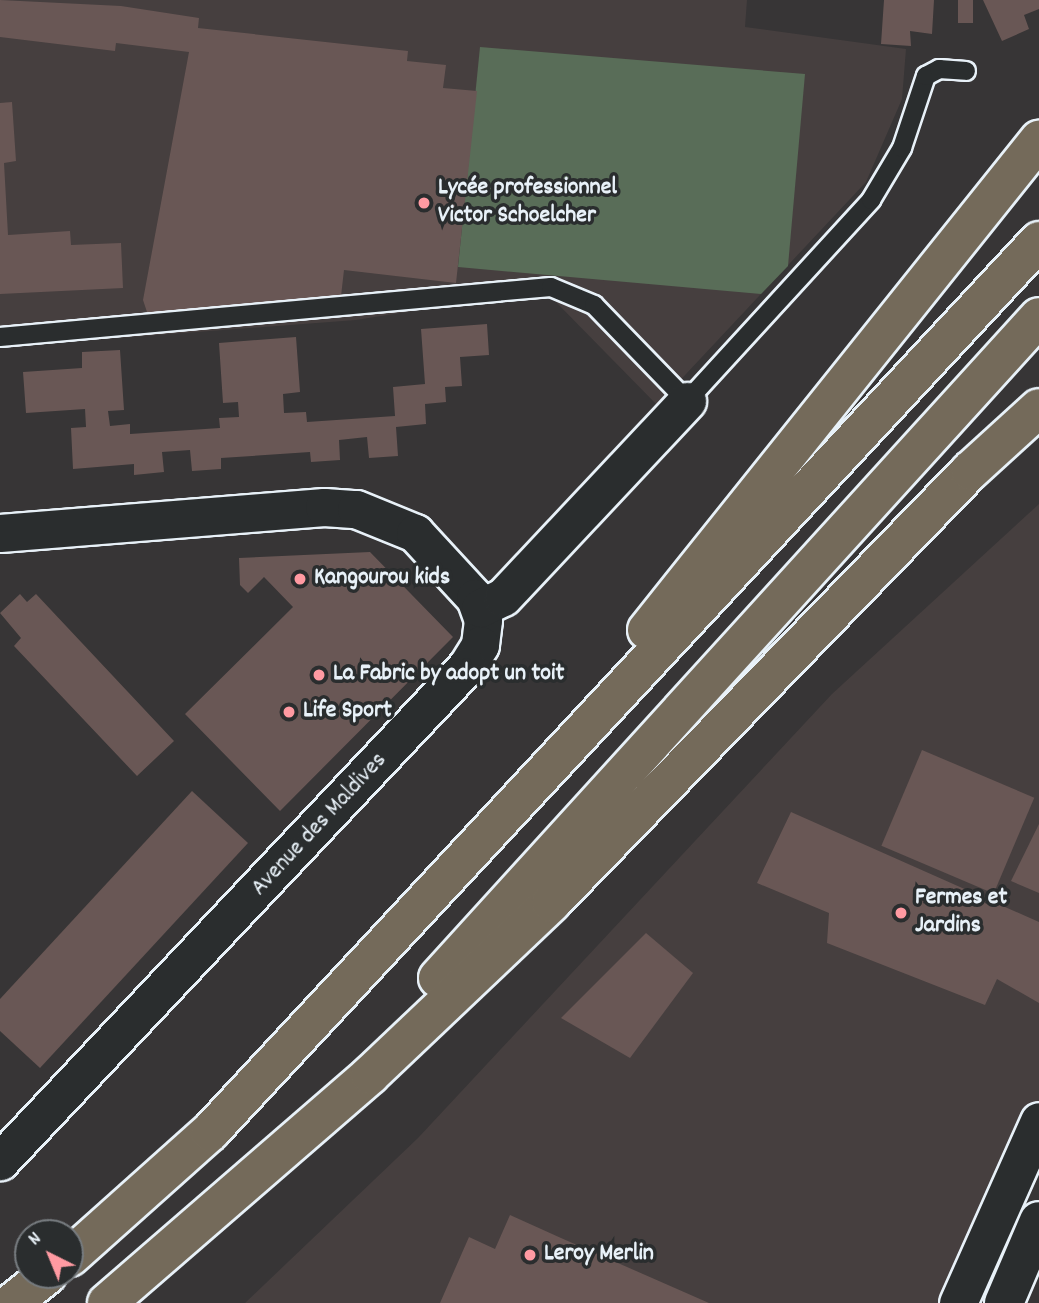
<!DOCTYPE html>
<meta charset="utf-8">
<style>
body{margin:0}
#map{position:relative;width:1039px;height:1303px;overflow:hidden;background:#373536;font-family:Dekko,sans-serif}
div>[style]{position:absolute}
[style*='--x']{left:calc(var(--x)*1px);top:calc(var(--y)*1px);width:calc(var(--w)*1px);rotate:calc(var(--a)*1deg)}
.built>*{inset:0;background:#463f3f}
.green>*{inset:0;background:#596d58}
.building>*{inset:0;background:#695755;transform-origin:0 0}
.roads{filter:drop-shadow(2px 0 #e8f1f8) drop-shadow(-2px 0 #e8f1f8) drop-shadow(0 2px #e8f1f8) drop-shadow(0 -2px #e8f1f8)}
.lane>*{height:18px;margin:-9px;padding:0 9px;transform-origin:9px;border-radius:9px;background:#2a2d2e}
.street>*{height:37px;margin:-18.5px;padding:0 18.5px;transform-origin:18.5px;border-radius:18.5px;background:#2a2d2e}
.secondary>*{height:38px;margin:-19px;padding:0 19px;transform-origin:19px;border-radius:19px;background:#2a2d2e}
.highway>*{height:38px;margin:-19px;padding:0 19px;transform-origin:19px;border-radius:19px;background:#746a5a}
.dots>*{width:19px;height:19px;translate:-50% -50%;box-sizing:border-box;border:4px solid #2a2d2e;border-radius:50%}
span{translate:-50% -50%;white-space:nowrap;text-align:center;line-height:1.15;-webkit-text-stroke:7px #2a2d2e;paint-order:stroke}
.poi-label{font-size:24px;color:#e8f1f8;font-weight:700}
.left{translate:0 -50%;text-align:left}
.street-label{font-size:24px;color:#e8f1f8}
.north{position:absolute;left:14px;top:1219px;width:70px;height:70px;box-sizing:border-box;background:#2a2d2e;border:2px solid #767b7f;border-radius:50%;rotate:317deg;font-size:19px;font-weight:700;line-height:28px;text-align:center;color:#e8f1f8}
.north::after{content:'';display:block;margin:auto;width:24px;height:32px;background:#ff9aa2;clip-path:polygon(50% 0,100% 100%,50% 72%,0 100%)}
</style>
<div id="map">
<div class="built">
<div style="clip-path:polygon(0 0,747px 0,745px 27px,906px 49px,902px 99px,866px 182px,657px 405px,552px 298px,513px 295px,356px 320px,0 347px)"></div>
<div style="clip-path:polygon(1039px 504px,1039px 1110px,952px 1303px,245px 1303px,418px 1138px,832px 694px)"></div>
</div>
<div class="green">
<div style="clip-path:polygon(480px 47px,805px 74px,788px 266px,761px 294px,458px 267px)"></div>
</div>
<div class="building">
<div style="clip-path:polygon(0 0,121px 6px,199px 18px,198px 28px,408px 51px,407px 61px,446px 65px,443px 88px,477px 91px,456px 283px,344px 270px,340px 305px,161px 318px,147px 312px,143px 300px,189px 52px,116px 43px,115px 51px,0 37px)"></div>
<div style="clip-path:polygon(884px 0,934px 0,932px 34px,910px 31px,911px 46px,881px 44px)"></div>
<div style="left:958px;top:0;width:15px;height:23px"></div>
<div style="clip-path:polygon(983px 0,1039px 0,1039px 9px,1024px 15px,1029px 29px,1002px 41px)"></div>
<div style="clip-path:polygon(12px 102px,16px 161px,4px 163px,8px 235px,70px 231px,71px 245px,121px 243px,123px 288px,0 294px,0 103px)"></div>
<div style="clip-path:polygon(487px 324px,489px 355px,460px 357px,462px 386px,445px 387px,446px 402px,425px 404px,426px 424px,396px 427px,398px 456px,369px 458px,367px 437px,339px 440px,340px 460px,311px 462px,310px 452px,221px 458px,221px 469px,192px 471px,190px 450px,162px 452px,164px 472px,134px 475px,134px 464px,73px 469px,71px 428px,86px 427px,85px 409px,26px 413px,23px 372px,82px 368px,82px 352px,120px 350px,124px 410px,108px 411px,110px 426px,130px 424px,130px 434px,220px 428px,219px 418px,239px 417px,238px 402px,223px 403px,219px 343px,296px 337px,300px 392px,283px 394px,284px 413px,306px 412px,307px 422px,395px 416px,393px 387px,425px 384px,421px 329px)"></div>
<div style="clip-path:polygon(370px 552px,453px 637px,280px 811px,185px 714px,293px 607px,264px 577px,248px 593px,240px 585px,239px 558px)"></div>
<div style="clip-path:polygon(20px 594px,27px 602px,36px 594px,174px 741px,137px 776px,14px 646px,21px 638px,0 613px)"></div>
<div style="left:922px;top:750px;width:122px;height:104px;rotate:23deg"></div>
<div style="clip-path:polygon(192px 791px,248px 843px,40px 1068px,0 1031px,0 999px)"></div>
<div style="clip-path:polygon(791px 812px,1039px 922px,1039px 1003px,997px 979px,985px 1005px,827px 943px,829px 913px,757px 883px)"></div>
<div style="clip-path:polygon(1039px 824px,1039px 893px,1011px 881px)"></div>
<div style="clip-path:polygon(646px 933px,693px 973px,630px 1058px,561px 1018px)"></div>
<div style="clip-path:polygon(510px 1215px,561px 1238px,709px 1303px,440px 1303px,469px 1237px,495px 1249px)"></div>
</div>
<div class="roads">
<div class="lane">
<div style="--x:0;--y:337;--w:553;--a:-5.19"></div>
<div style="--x:551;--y:287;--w:47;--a:22.7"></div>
<div style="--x:594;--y:305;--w:134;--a:45.9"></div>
<div style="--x:687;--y:401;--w:273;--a:-47.5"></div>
<div style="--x:871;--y:200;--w:61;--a:-59.2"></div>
<div style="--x:902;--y:148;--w:76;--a:-71.6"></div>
<div style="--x:926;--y:76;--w:15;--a:-28"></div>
<div style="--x:939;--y:69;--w:27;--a:4"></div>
</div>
<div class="street">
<div style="--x:0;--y:533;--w:325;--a:-4.6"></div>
<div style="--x:324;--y:507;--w:32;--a:4"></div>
<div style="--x:356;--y:509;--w:64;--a:22.1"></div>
<div style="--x:415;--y:533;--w:88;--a:47.3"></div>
<div style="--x:475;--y:598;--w:23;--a:70"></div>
<div style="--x:483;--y:620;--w:25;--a:97"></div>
<div style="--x:480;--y:645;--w:25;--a:122"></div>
<div style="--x:467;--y:666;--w:681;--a:133.33"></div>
<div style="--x:480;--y:608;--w:25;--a:-26"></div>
<div style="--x:503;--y:597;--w:269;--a:-46.8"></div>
<div style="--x:958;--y:1303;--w:199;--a:-66"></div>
</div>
<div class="secondary">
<div style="--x:1004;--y:1303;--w:89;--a:-66.9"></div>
</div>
<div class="highway">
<div style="--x:647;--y:630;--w:628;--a:-51.34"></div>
<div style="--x:438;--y:978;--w:893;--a:-47.72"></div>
<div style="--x:70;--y:1257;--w:188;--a:-41.8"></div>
<div style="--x:210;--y:1132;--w:1217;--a:-47.06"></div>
<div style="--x:12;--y:1303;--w:45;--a:-38.7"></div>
<div style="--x:107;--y:1303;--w:348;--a:-40.9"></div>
<div style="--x:370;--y:1075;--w:250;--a:-43.5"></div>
<div style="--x:551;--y:903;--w:602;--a:-45.88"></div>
<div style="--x:970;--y:471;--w:93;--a:-42.4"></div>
</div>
</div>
<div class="dots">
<div style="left:424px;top:203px;background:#ff9aa2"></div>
<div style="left:300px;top:579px;background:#ff9aa2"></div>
<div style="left:319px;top:675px;background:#ff9aa2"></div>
<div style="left:289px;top:712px;background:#ff9aa2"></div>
<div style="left:901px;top:913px;background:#ff9aa2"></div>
<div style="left:530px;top:1255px;background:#ff9aa2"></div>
</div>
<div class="poi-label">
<span class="left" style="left:438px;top:203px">Lycée professionnel<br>Victor Schoelcher</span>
<span class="left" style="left:314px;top:579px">Kangourou kids</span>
<span class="left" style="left:333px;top:675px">La Fabric by adopt un toit</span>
<span class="left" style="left:303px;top:712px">Life Sport</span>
<span class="left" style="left:915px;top:913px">Fermes et<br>Jardins</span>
<span class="left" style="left:544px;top:1255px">Leroy Merlin</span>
</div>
<div class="street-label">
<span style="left:320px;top:825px;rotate:-47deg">Avenue des Maldives</span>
</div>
<div class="north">N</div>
</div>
